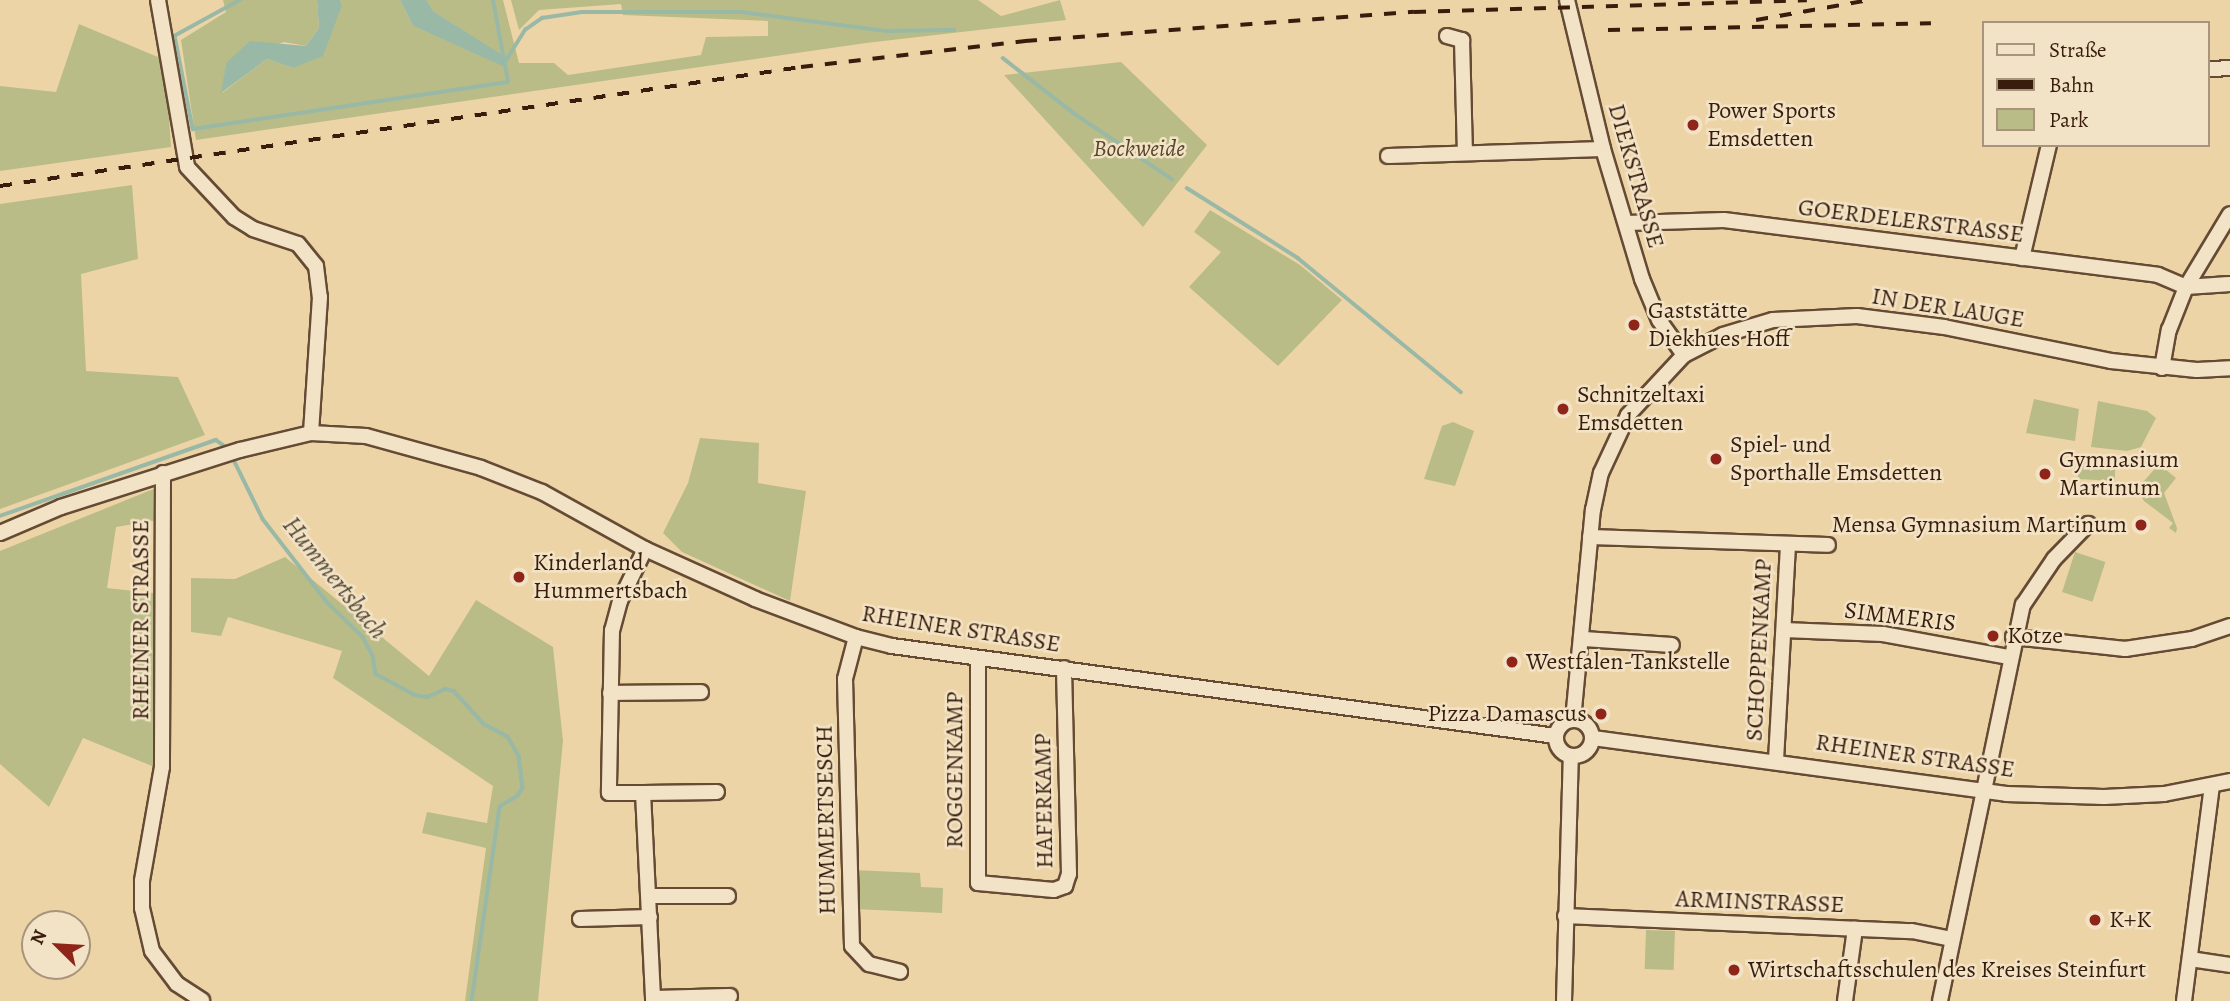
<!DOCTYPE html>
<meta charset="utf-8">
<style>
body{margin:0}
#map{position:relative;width:2230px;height:1001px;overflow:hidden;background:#edd4a7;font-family:Alegreya,serif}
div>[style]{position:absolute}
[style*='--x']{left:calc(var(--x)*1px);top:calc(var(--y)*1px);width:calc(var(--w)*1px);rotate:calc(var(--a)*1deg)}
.green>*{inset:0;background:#b9bc87;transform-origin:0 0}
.water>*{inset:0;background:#99b8a6}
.stream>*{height:3.5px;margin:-1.75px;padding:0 1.75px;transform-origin:1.75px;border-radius:1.75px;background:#99b8a6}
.roads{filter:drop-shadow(2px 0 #654b34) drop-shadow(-2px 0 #654b34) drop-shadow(0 2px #654b34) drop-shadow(0 -2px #654b34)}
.minor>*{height:14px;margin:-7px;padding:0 7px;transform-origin:7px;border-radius:7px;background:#f3e3c6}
.minor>.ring{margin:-7px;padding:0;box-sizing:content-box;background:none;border:14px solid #f3e3c6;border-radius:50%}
.rail>*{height:3.5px;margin-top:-1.75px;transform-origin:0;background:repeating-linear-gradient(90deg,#381d0d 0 12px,transparent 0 24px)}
.dots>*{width:19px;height:19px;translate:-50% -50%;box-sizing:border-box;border:4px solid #f3e3c6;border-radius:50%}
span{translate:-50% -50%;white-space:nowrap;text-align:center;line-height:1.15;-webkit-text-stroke:5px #f3e3c6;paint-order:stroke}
.poi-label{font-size:24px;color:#381d0d}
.left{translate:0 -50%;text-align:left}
.right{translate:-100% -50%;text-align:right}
.park-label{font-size:24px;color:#58452c;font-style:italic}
.street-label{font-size:24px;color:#381d0d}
.water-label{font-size:26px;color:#554c3b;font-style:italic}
.legend{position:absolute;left:1982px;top:21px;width:228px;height:126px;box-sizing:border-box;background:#f3e3c6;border:2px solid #a8947c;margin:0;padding:9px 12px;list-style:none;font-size:21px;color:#381d0d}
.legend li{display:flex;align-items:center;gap:14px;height:35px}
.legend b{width:35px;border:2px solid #a8947c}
.north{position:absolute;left:21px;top:910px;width:70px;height:70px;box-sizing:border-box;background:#f3e3c6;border:2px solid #a8947c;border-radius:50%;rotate:294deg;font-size:19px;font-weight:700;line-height:28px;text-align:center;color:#381d0d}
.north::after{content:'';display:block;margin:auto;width:24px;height:32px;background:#8f2418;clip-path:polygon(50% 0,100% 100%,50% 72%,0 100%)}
</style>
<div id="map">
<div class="green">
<div style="clip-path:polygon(223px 0,317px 0,319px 28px,306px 46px,284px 42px,226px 63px,222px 93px,267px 59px,293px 68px,342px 5px,340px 0,400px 0,413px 26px,505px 66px,503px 56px,433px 11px,427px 0,503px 0,519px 63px,554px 63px,568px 75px,701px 55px,706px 37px,768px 36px,768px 21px,623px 15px,621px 4px,539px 10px,519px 30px,511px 0,978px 0,1001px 16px,1060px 0,1066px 20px,866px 43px,196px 140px,181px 40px,226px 12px)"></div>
<div style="clip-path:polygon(79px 24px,165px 60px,171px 147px,0 171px,0 86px,56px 92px)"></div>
<div style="clip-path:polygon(1121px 62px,1207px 145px,1143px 227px,1004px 75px)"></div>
<div style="clip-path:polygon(132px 185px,138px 259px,81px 274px,86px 371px,178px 377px,205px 435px,0 509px,0 204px)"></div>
<div style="clip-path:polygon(1210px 210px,1300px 265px,1342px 300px,1278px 366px,1189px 287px,1221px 252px,1194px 232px)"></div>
<div style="clip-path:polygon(2034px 399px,2079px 409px,2075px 441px,2026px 433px)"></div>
<div style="clip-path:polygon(2098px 401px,2147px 411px,2156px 418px,2141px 447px,2127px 451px,2091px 447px)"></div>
<div style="clip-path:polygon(1453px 422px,1474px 431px,1455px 486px,1424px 479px,1442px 426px)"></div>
<div style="clip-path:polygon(700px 438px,759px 443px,758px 483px,806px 491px,790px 601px,682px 552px,663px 533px,688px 483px)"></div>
<div style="left:2079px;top:454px;width:37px;height:25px;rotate:3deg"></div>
<div style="clip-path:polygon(2159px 464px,2176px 478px,2164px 493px,2177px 528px,2176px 533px,2169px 528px,2173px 523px,2144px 501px,2137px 489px)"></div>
<div style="clip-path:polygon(156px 488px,158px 520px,116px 527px,107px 588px,161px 594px,157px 768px,83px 738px,49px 807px,0 764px,0 551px)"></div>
<div style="left:2075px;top:552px;width:32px;height:42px;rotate:18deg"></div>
<div style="clip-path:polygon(285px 557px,429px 676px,476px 600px,553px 647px,563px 741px,538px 1001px,465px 1001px,486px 848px,422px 833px,427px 812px,487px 823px,493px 786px,333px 678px,342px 651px,228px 617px,221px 636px,191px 632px,191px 578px,235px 579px)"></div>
<div style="clip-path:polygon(853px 870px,920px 873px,921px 887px,943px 888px,942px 913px,854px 909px)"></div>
<div style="left:1646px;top:930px;width:29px;height:39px;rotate:2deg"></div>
</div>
<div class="water">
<div style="clip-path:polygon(317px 0,340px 0,342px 5px,323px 56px,293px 68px,267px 59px,221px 93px,226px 63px,250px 41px,306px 46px,319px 28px)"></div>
<div style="clip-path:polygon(400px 0,427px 0,433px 11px,504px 56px,505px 67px,413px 26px)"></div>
</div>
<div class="stream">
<div style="--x:241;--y:0;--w:75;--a:151.4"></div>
<div style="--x:175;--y:36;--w:95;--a:79"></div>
<div style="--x:193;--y:129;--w:318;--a:-8.5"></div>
<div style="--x:508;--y:82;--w:83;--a:-100.4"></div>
<div style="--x:1003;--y:58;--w:91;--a:37.9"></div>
<div style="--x:1075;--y:114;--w:117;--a:33.8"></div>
<div style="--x:505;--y:62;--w:38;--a:-58"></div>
<div style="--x:525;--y:30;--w:21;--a:-35"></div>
<div style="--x:542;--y:18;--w:40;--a:-8.5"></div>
<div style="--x:582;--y:12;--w:160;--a:0"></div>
<div style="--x:742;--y:12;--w:146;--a:7.5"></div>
<div style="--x:887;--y:31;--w:67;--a:-0.9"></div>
<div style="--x:1187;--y:188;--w:131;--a:32.2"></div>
<div style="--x:1298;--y:258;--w:211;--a:39.4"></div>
<div style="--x:232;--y:456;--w:70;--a:63.8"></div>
<div style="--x:263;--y:519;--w:106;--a:52.3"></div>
<div style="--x:328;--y:603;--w:49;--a:44.2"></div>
<div style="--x:363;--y:637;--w:21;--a:62"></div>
<div style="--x:373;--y:656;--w:18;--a:81"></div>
<div style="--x:376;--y:674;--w:44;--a:28.3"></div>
<div style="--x:415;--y:695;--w:13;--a:9"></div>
<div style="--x:428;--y:697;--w:19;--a:-25"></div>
<div style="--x:445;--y:689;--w:9;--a:13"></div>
<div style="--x:454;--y:691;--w:45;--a:47.7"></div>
<div style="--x:484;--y:724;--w:27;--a:28"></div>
<div style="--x:508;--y:737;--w:22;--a:60"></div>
<div style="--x:519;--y:756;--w:32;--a:83"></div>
<div style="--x:523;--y:788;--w:9;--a:122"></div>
<div style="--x:518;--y:796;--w:21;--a:149"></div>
<div style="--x:500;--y:807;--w:196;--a:98.2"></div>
<div style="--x:0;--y:516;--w:229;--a:-19.4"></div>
<div style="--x:216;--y:440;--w:16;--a:35"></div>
</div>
<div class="roads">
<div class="minor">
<div style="--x:158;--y:0;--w:169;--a:80.1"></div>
<div style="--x:187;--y:167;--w:69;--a:46.8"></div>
<div style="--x:234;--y:217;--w:22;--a:32"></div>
<div style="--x:253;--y:229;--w:47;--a:18.4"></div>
<div style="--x:298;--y:244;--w:28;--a:51"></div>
<div style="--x:316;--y:266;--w:31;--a:83"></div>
<div style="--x:320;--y:297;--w:136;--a:93.8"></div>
<div style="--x:1567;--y:0;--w:153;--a:76.4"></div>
<div style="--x:1603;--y:149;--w:136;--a:73.3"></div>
<div style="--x:1642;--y:279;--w:44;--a:67.5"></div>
<div style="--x:1659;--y:320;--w:43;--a:54.5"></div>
<div style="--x:1447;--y:36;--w:16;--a:15"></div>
<div style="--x:1462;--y:40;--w:113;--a:88.5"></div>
<div style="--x:2207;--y:69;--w:23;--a:-2"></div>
<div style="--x:1388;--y:156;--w:215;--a:-1.9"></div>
<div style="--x:1627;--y:223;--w:97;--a:-1.8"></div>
<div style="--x:1724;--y:220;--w:437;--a:7.2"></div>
<div style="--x:2158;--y:275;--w:30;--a:23"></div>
<div style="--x:2186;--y:287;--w:44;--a:-3.9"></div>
<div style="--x:2022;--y:258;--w:116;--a:-76.6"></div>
<div style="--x:2162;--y:368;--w:39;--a:-80"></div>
<div style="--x:2169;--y:330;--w:46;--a:-68.4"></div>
<div style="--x:2186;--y:287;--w:85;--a:-58.9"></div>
<div style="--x:163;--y:473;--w:294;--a:90.2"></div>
<div style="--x:162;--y:767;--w:116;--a:100"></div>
<div style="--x:142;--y:881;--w:27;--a:90"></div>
<div style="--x:142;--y:908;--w:44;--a:76.9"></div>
<div style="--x:152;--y:951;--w:41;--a:52.9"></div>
<div style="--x:177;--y:984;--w:30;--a:33"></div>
<div style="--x:0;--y:533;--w:66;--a:-23.1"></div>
<div style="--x:61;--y:507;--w:188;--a:-17.7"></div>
<div style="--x:240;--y:450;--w:73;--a:-13.5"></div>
<div style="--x:311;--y:433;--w:55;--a:3.1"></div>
<div style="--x:366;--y:436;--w:119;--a:15.5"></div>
<div style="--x:481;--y:468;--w:66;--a:21.5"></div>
<div style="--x:542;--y:492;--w:118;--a:29"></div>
<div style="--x:645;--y:549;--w:121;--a:24.4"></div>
<div style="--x:755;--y:599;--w:108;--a:20.6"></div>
<div style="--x:856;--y:637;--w:37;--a:14"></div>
<div style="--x:892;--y:646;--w:670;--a:7.72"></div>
<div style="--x:1590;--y:537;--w:238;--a:1.9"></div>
<div style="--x:645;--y:549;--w:58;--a:115.7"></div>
<div style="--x:620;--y:601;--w:30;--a:105"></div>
<div style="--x:612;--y:630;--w:163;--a:91.1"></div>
<div style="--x:609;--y:793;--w:34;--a:0"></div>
<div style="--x:643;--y:793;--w:208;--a:87.2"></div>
<div style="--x:1784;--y:630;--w:99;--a:2.3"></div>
<div style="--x:1883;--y:634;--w:127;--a:10.4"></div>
<div style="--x:856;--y:637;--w:43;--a:104.7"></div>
<div style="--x:845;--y:679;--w:267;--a:88.5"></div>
<div style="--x:852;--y:946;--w:25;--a:47"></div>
<div style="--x:869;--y:964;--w:32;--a:14"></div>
<div style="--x:2013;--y:637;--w:113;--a:6.1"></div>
<div style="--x:2125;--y:649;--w:68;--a:-8.5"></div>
<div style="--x:2192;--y:639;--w:40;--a:-18.9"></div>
<div style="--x:1584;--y:639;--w:88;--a:3.9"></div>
<div style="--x:978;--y:658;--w:225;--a:90"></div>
<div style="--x:978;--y:883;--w:76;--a:5.3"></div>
<div style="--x:1054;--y:890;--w:12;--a:-20"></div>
<div style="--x:1065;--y:886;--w:13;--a:-72"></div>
<div style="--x:1069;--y:874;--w:206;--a:-91.4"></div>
<div style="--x:610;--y:693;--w:91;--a:-0.6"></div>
<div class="ring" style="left:1556px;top:720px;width:22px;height:22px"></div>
<div style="--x:1573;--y:720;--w:211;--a:-84.6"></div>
<div style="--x:1593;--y:510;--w:38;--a:-78"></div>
<div style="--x:1601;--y:473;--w:64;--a:-65"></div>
<div style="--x:1628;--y:415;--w:82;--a:-47"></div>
<div style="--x:1684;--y:355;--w:44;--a:-27.1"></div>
<div style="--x:1723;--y:335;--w:52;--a:-16.7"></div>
<div style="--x:1773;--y:320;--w:84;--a:-2.7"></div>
<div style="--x:1857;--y:316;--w:88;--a:7.2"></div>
<div style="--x:1944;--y:327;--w:170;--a:11.5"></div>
<div style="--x:2111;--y:361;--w:86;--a:6"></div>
<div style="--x:2197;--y:370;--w:33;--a:-3"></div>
<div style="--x:1593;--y:738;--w:417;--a:7.7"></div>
<div style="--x:2006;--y:794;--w:98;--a:1.8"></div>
<div style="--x:2104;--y:797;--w:60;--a:-2.9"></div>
<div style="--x:2164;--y:794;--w:67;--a:-11.1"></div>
<div style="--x:1776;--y:760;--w:216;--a:-86.8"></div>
<div style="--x:643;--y:793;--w:74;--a:-0.8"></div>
<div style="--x:649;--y:896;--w:79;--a:0"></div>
<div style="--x:1565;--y:916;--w:347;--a:2.5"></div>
<div style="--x:1912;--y:931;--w:41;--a:11.3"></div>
<div style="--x:580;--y:919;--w:70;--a:-1.6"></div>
<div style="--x:2190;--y:959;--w:40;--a:8.5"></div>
<div style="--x:653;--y:998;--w:77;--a:-1.5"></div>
<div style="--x:1564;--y:1001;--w:244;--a:-88.4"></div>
<div style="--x:1845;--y:1001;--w:73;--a:-82.1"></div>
<div style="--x:1940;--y:1001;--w:405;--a:-78.2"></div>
<div style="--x:2023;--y:605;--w:55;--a:-56"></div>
<div style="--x:2054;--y:559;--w:49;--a:-45.8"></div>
<div style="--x:2184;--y:1001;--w:217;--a:-82.6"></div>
</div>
</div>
<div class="rail">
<div style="--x:1756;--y:20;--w:116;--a:-10"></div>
<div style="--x:1608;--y:30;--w:323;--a:-1.2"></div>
<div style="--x:0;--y:186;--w:810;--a:-8.45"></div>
<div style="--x:801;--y:67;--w:226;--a:-6.6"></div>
<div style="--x:1025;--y:41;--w:390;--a:-4.3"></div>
<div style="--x:1414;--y:12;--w:393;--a:-1.7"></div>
</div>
<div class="dots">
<div style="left:1693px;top:125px;background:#8f2418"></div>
<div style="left:1634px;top:325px;background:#8f2418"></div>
<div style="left:1563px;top:409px;background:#8f2418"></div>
<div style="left:1716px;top:459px;background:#8f2418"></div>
<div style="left:2045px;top:474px;background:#8f2418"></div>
<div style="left:2141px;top:525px;background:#8f2418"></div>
<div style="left:519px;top:577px;background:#8f2418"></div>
<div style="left:1993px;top:636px;background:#8f2418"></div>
<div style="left:1512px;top:662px;background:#8f2418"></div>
<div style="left:1601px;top:714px;background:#8f2418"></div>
<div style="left:2095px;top:920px;background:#8f2418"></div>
<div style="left:1734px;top:970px;background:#8f2418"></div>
</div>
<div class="poi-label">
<span class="left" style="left:1707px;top:125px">Power Sports<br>Emsdetten</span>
<span class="left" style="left:1648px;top:325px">Gaststätte<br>Diekhues Hoff</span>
<span class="left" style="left:1577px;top:409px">Schnitzeltaxi<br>Emsdetten</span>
<span class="left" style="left:1730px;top:459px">Spiel- und<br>Sporthalle Emsdetten</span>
<span class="left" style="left:2059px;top:474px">Gymnasium<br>Martinum</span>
<span class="right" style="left:2127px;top:525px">Mensa Gymnasium Martinum</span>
<span class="left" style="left:533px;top:577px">Kinderland<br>Hummertsbach</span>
<span class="left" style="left:2007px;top:636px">Kotze</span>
<span class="left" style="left:1526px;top:662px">Westfalen-Tankstelle</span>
<span class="right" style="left:1587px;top:714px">Pizza Damascus</span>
<span class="left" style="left:2109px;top:920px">K+K</span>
<span class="left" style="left:1748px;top:970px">Wirtschaftsschulen des Kreises Steinfurt</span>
</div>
<div class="park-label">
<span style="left:1139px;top:149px">Bockweide</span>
</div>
<div class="street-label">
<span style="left:1636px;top:176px;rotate:74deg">DIEKSTRASSE</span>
<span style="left:1911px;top:221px;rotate:7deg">GOERDELERSTRASSE</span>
<span style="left:1948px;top:308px;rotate:9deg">IN DER LAUGE</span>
<span style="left:1900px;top:617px;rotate:7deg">SIMMERIS</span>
<span style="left:141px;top:620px;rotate:-90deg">RHEINER STRASSE</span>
<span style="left:961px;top:629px;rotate:9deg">RHEINER STRASSE</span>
<span style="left:1759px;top:650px;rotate:-87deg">SCHOPPENKAMP</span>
<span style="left:1915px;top:756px;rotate:8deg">RHEINER STRASSE</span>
<span style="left:955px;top:770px;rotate:-90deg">ROGGENKAMP</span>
<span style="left:1044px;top:801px;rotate:-91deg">HAFERKAMP</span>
<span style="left:826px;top:820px;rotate:-91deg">HUMMERTSESCH</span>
<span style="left:1760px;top:902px;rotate:2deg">ARMINSTRASSE</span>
</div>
<div class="water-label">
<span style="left:335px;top:578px;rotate:51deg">Hummertsbach</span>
</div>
<ul class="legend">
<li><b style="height:9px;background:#f3e3c6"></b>Straße</li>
<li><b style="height:9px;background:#381d0d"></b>Bahn</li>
<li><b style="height:19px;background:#b9bc87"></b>Park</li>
</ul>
<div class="north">N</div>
</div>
